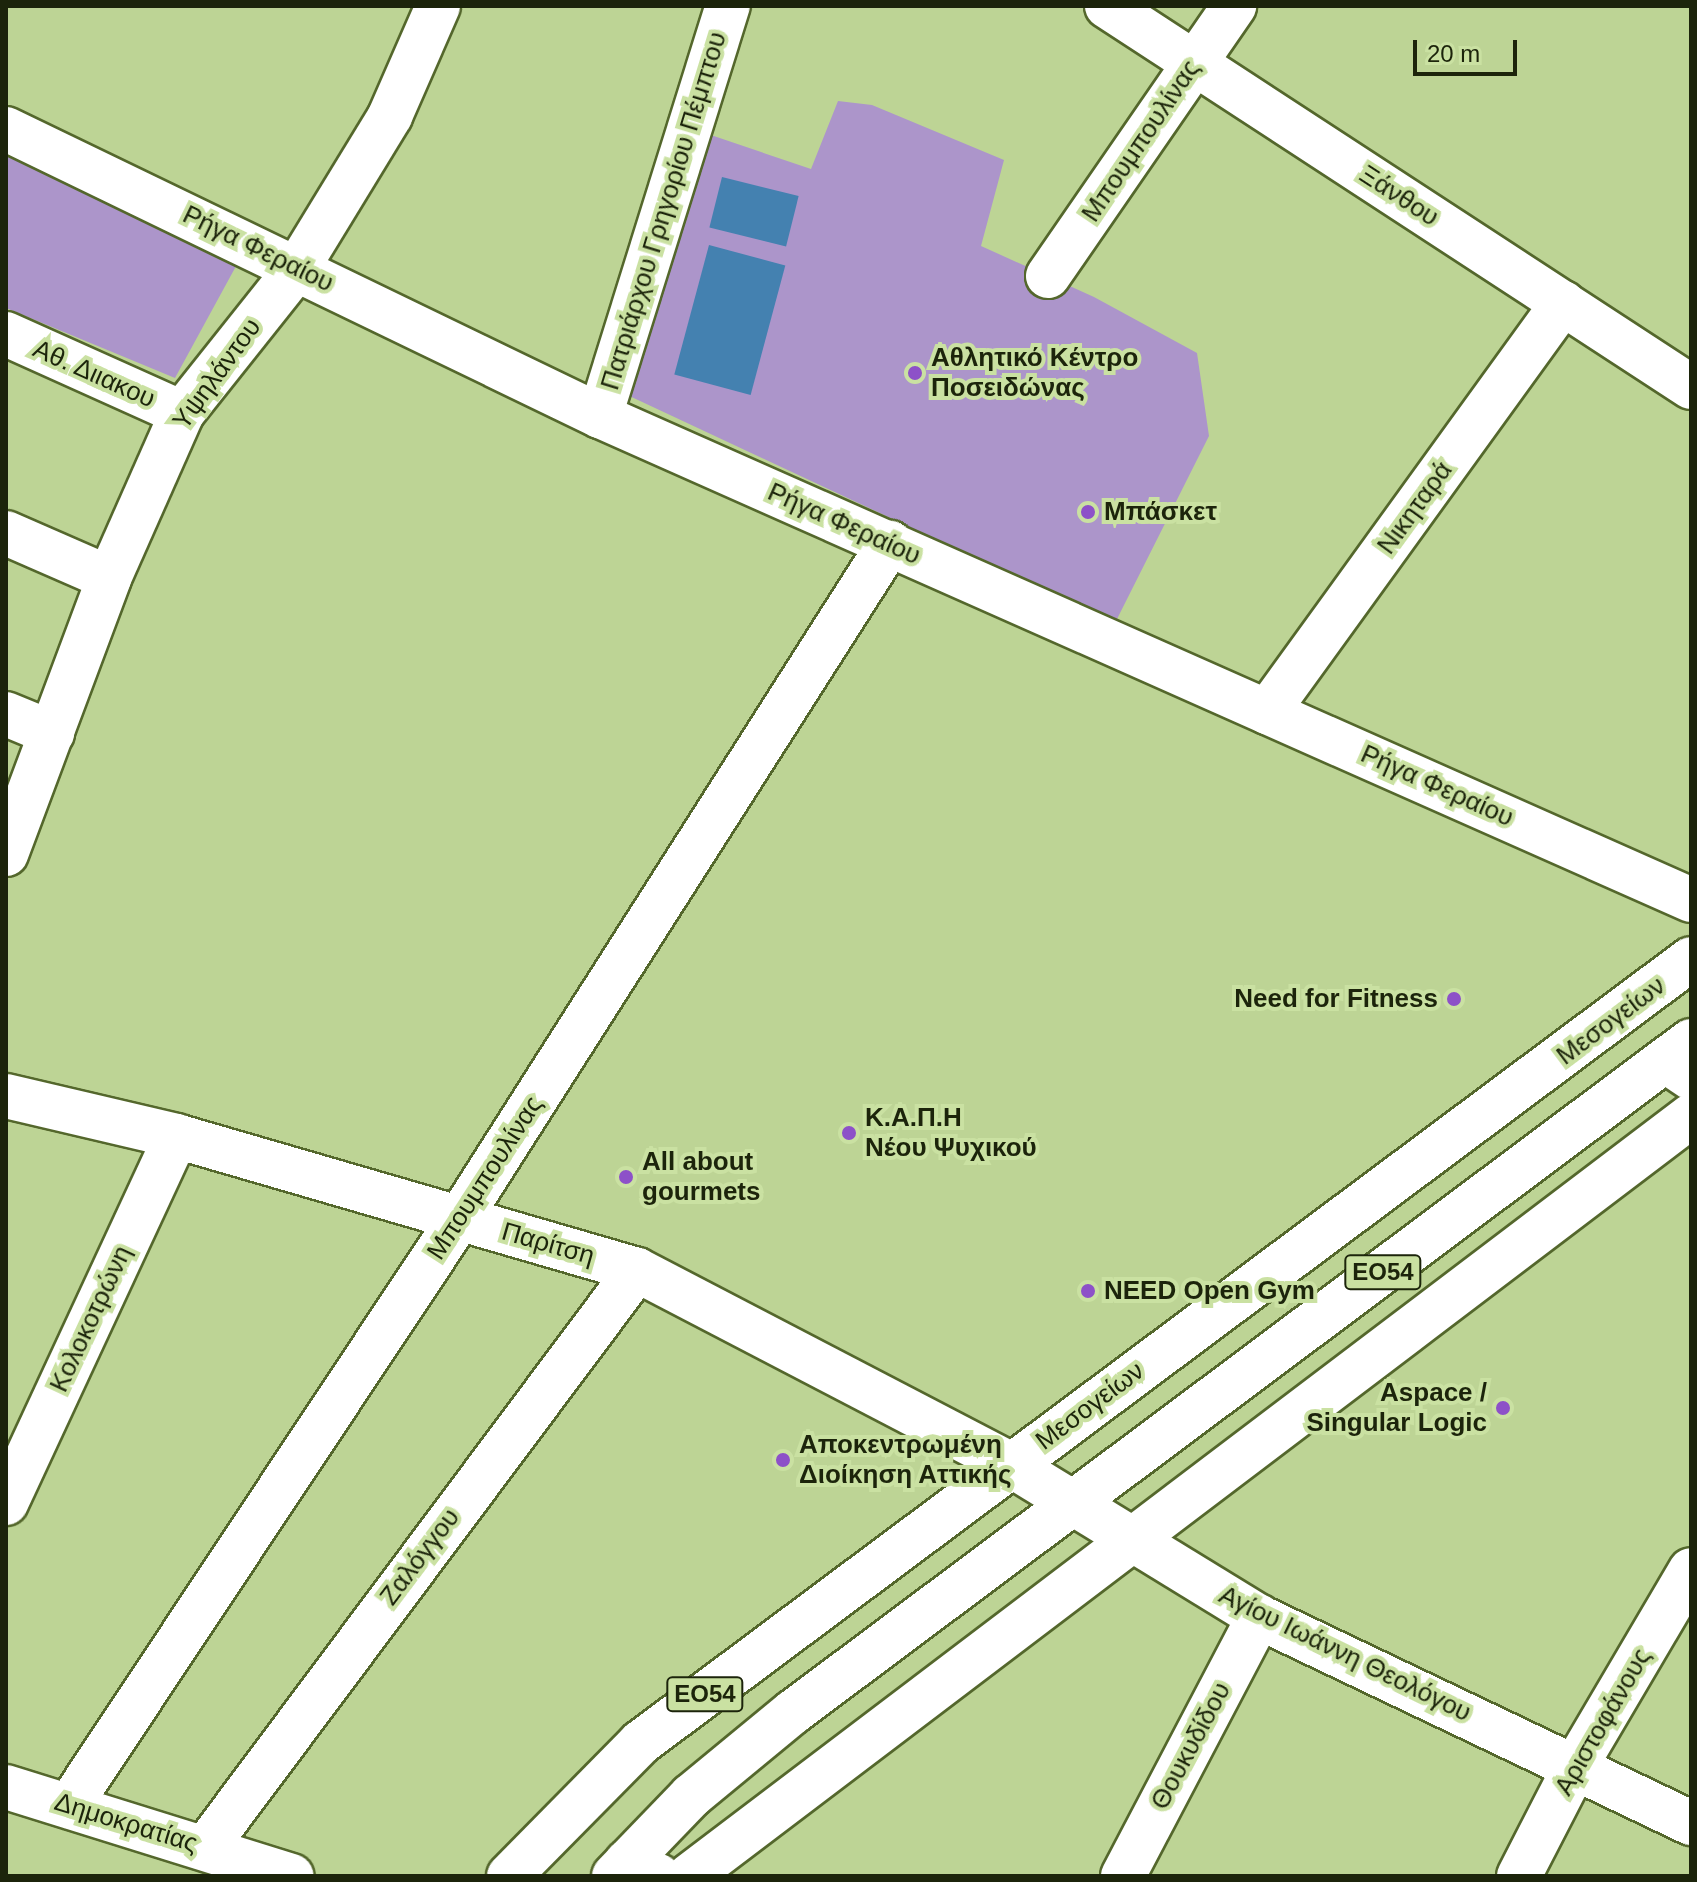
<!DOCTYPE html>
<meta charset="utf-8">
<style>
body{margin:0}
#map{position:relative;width:1697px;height:1882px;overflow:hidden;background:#bdd495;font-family:Arial,sans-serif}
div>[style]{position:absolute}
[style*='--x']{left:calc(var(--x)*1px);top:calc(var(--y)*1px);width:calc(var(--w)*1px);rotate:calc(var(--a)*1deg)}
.green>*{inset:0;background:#ac95ca}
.water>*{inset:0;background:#4481b0;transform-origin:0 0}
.roads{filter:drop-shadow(2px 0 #54672c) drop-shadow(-2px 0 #54672c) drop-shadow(0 2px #54672c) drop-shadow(0 -2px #54672c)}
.minor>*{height:44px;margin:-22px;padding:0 22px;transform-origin:22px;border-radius:22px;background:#fff}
.major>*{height:44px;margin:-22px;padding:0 22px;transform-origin:22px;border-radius:22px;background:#fff}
.dots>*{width:22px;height:22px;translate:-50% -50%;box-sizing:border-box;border:4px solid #cae1a2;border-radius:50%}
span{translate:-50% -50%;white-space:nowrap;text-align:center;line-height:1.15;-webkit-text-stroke:8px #cae1a2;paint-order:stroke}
.shield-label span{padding:2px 6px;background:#cae1a2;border:2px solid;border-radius:6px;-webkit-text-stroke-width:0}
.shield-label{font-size:24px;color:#1c240b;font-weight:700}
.street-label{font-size:26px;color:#1c240b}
.poi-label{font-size:26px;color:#1c240b;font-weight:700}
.left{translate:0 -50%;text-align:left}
.right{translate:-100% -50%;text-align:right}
.frame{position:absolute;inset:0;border:8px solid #1c240b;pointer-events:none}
.scale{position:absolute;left:1413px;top:40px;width:104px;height:36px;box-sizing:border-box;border:4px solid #1c240b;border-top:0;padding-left:10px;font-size:24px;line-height:28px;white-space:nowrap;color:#1c240b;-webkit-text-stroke:6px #cae1a2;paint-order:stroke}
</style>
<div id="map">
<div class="green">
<div style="clip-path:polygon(838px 101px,872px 105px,1004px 160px,981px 246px,1094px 297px,1197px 353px,1209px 436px,1115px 623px,623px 393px,699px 131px,811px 169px)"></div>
<div style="clip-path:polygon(6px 148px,241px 257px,175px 378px,6px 308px)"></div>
</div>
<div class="water">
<div style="left:722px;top:177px;width:79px;height:52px;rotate:14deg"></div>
<div style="left:709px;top:245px;width:79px;height:134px;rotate:15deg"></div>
</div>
<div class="roads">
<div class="minor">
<div style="--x:1107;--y:6;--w:697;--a:33.12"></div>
<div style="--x:6;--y:129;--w:660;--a:25.79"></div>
<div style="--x:600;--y:416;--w:1194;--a:23.92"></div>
<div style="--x:1048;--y:276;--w:328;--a:-55.4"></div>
<div style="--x:6;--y:334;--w:193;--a:24.2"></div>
<div style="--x:600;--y:416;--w:430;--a:-72.7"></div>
<div style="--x:6;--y:533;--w:112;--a:23.6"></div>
<div style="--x:1267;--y:712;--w:505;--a:-54.11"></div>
<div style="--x:6;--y:714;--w:50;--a:22.4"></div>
<div style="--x:6;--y:854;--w:295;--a:-69.5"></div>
<div style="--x:109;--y:578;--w:180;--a:-66.1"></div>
<div style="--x:182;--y:413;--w:186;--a:-51.5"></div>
<div style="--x:298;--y:267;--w:177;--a:-58.6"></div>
<div style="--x:390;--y:116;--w:120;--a:-66.4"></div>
<div style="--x:1666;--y:1061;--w:30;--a:34"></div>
<div style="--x:6;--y:1096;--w:175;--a:13.2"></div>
<div style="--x:176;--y:1136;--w:480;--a:16.2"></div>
<div style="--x:637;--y:1270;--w:422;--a:27.5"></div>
<div style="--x:1011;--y:1465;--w:291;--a:31.5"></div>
<div style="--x:1259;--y:1617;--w:479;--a:25.5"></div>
<div style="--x:6;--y:1503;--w:404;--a:-65.1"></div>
<div style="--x:6;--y:1787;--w:299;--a:17.3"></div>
<div style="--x:69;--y:1806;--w:705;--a:-56.4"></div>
<div style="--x:459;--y:1219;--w:802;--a:-57.48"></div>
<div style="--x:206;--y:1847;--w:720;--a:-53.24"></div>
<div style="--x:627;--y:1862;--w:35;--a:24"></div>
<div style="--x:689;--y:1876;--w:1258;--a:-37.18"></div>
<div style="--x:1123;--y:1876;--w:293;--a:-62.3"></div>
<div style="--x:1519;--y:1876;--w:125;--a:-62.8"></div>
<div style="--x:1576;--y:1765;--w:226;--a:-59.5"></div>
</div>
<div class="major">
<div style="--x:509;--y:1876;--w:187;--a:-45.4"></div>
<div style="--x:640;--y:1743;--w:1311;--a:-36.72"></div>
<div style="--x:614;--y:1876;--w:111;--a:-46.1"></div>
<div style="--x:691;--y:1796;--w:132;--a:-39.5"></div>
<div style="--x:793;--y:1712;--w:1121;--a:-36.77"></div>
</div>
</div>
<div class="dots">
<div style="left:915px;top:373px;background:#8d51c8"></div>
<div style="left:1088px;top:512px;background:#8d51c8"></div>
<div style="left:1454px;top:999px;background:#8d51c8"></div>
<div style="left:849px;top:1133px;background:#8d51c8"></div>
<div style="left:626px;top:1177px;background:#8d51c8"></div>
<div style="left:1088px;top:1291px;background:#8d51c8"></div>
<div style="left:1503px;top:1408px;background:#8d51c8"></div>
<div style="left:783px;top:1460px;background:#8d51c8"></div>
</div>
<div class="shield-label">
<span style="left:1383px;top:1272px">ΕΟ54</span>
<span style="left:705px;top:1694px">ΕΟ54</span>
</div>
<div class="street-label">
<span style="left:1141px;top:141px;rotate:-56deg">Μπουμπουλίνας</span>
<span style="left:1399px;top:196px;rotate:33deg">Ξάνθου</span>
<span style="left:664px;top:211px;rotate:-73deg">Πατριάρχου Γρηγορίου Πέμπτου</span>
<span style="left:258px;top:249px;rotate:26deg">Ρήγα Φεραίου</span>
<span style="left:94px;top:374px;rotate:24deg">Αθ. Διιακου</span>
<span style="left:217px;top:374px;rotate:-54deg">Υψηλάντου</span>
<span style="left:1415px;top:508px;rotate:-54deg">Νικηταρά</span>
<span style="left:844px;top:524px;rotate:24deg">Ρήγα Φεραίου</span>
<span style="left:1437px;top:786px;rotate:24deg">Ρήγα Φεραίου</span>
<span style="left:1611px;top:1021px;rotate:-37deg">Μεσογείων</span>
<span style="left:485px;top:1178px;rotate:-57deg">Μπουμπουλίνας</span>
<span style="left:548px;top:1244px;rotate:16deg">Παρίτση</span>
<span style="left:91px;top:1319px;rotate:-65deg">Κολοκοτρώνη</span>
<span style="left:1090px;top:1406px;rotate:-37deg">Μεσογείων</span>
<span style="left:420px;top:1557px;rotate:-53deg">Ζαλόγγου</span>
<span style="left:1345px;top:1654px;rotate:26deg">Αγίου Ιωάννη Θεολόγου</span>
<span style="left:1603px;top:1722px;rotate:-60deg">Αριστοφάνους</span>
<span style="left:1191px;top:1746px;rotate:-62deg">Θουκυδίδου</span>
<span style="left:126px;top:1823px;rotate:17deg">Δημοκρατίας</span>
</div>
<div class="poi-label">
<span class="left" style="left:931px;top:373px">Αθλητικό Κέντρο<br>Ποσειδώνας</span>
<span class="left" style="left:1104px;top:512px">Μπάσκετ</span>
<span class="right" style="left:1438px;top:999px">Need for Fitness</span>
<span class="left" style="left:865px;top:1133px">Κ.Α.Π.Η<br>Νέου Ψυχικού</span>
<span class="left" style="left:642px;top:1177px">All about<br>gourmets</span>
<span class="left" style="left:1104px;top:1291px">NEED Open Gym</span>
<span class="right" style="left:1487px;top:1408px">Aspace /<br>Singular Logic</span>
<span class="left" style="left:799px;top:1460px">Αποκεντρωμένη<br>Διοίκηση Αττικής</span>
</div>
<div class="frame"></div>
<div class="scale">20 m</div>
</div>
